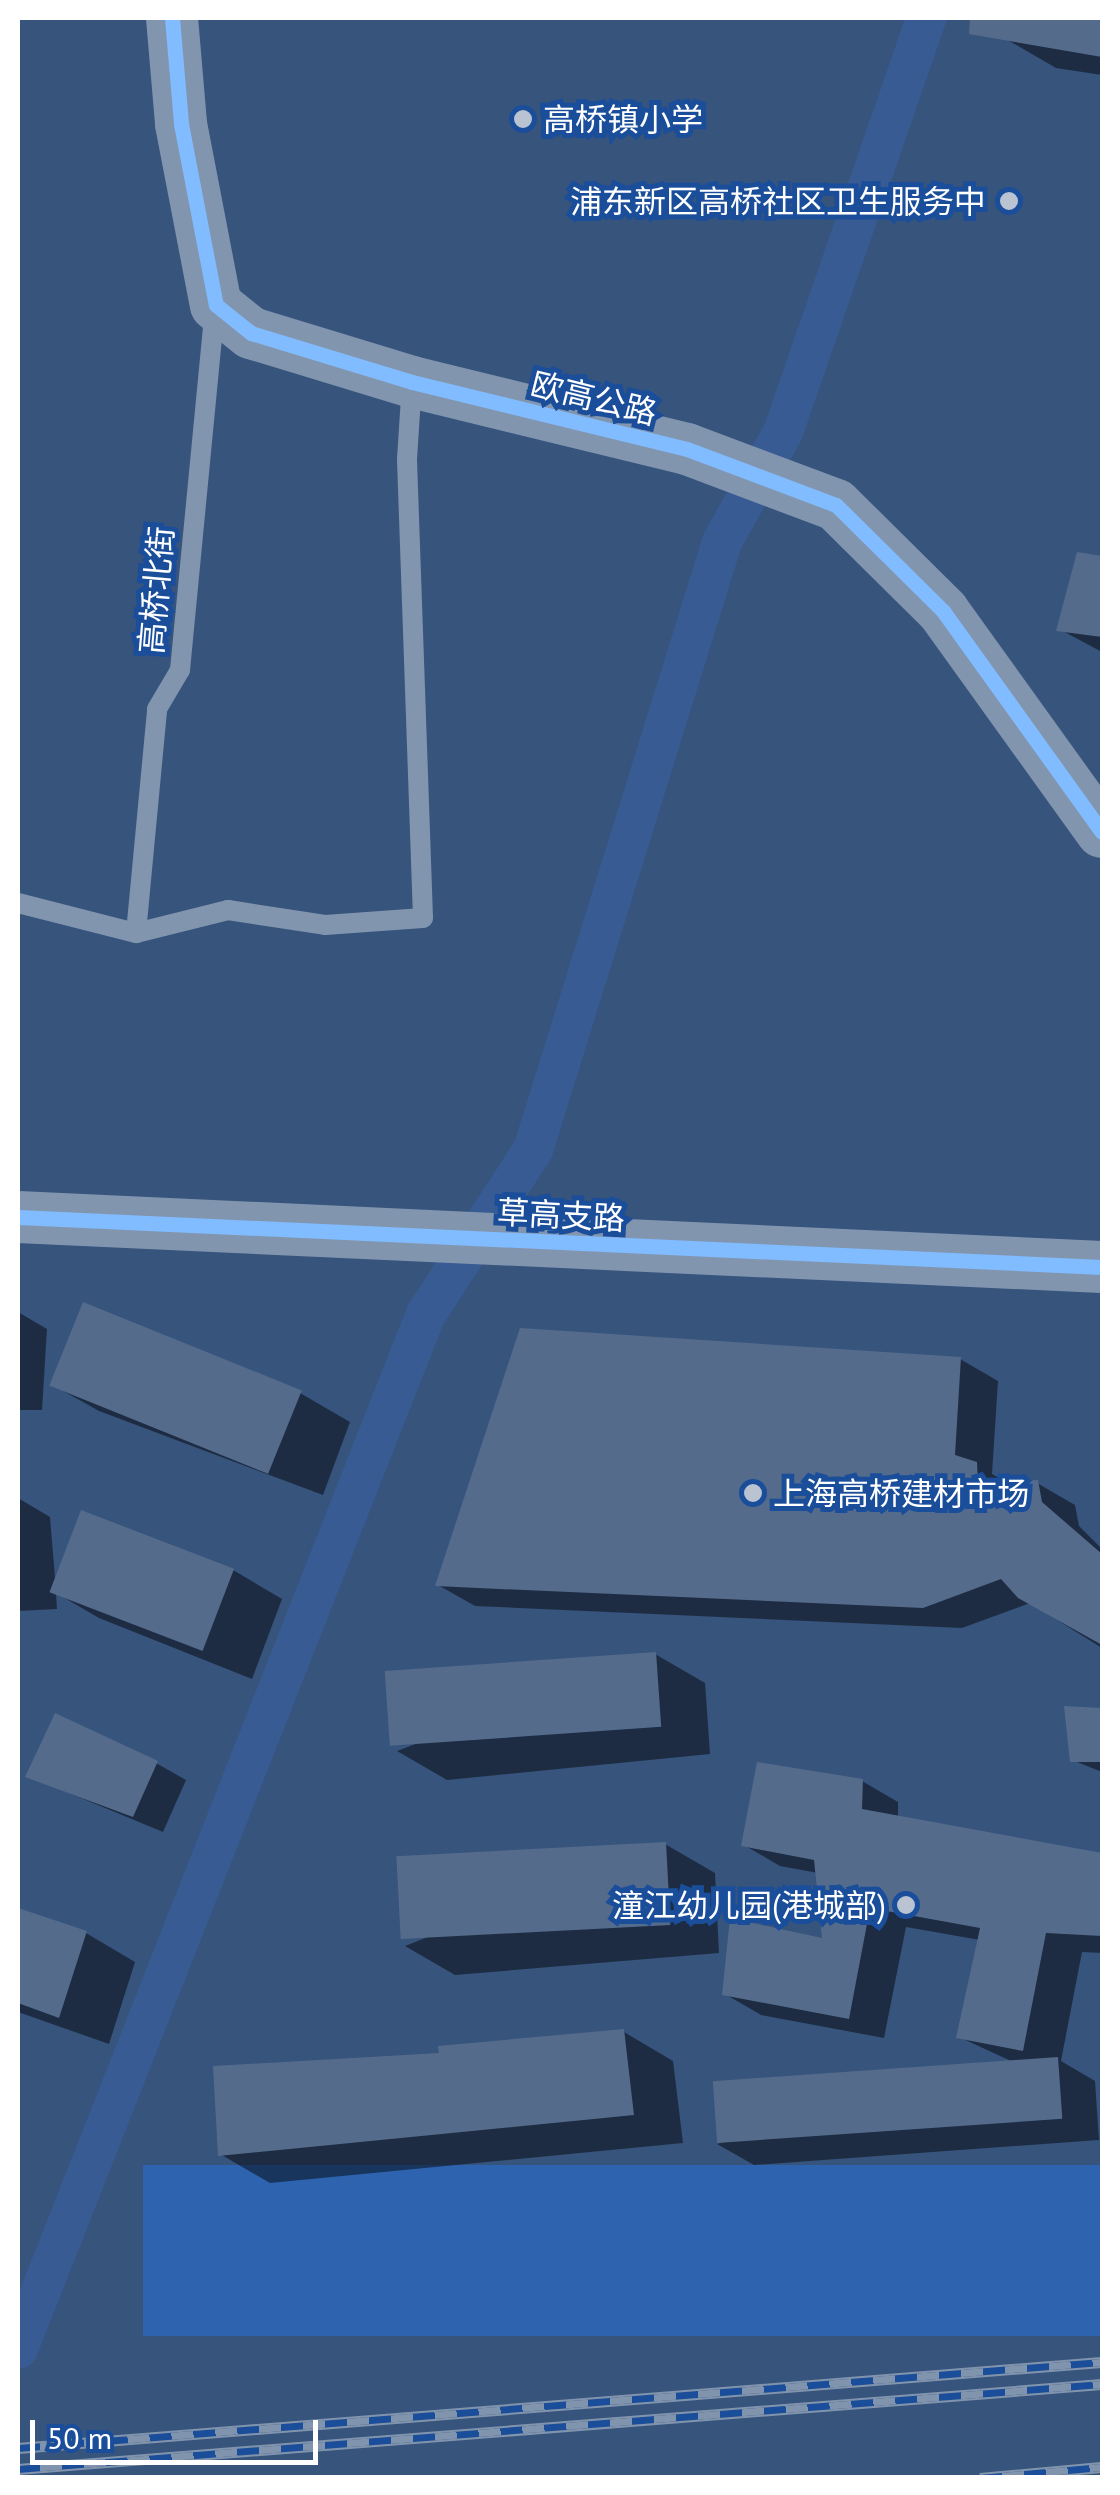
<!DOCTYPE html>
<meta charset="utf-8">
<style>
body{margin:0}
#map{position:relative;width:1120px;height:2495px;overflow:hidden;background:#37547d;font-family:"PT Sans","Noto Sans SC",sans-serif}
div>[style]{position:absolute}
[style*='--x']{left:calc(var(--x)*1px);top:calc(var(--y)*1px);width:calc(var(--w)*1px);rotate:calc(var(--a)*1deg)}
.green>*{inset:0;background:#2e64af;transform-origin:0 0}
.shadow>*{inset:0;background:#0007}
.canal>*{height:40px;margin:-20px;padding:0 20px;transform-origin:20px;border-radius:20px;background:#375b92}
.building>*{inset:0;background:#546b8c;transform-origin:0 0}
.service>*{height:20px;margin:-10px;padding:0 10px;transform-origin:10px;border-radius:10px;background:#8295af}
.tertiary>*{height:52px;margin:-26px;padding:0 26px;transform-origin:26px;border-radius:26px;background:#8295af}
.rail>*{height:11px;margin-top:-5.5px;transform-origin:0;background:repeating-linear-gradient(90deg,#1a4e9a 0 22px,#8194ad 0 44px);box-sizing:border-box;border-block:2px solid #8194ad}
.cycleway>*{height:15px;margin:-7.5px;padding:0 7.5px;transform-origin:7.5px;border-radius:7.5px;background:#80bcff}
.dots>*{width:28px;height:28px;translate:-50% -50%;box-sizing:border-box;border:5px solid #1a4e9a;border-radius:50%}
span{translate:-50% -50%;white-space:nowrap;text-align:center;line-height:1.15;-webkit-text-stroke:10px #1a4e9a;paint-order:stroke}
.poi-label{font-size:32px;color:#fff}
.left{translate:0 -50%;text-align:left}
.right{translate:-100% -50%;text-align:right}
.street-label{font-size:32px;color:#fff}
.frame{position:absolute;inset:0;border:20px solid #fff;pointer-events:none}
.scale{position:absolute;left:30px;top:2420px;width:288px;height:45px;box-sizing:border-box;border:5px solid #fff;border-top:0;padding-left:12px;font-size:30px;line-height:35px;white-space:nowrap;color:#fff;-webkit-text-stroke:8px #1a4e9a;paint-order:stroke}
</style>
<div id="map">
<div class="green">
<div style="left:1102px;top:2165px;width:171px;height:959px;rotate:90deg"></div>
</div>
<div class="shadow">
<div style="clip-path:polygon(1010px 18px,1102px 18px,1102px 75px,1056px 68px,1006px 39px)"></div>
<div style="clip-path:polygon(1079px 555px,1102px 559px,1102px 652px,1059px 629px)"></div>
<div style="clip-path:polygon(18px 1312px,47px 1329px,42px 1410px,18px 1410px)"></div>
<div style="clip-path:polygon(960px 1359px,998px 1381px,992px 1474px,1010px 1484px,1037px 1483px,1075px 1505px,1079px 1526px,1102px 1549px,1102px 1648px,1030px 1603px,962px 1628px,475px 1606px,438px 1585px)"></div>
<div style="clip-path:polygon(49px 1383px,300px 1393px,350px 1422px,323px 1495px,99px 1411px)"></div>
<div style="clip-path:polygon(18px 1498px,50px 1517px,55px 1578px,233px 1570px,282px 1599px,252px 1679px,99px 1618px,56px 1593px,57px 1609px,18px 1611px)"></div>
<div style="clip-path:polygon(655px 1654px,705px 1683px,710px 1754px,447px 1780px,397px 1751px)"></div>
<div style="clip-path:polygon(1067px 1708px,1102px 1711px,1102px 1772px,1072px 1760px)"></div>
<div style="clip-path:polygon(156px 1763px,186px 1780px,163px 1832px,28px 1776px)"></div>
<div style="clip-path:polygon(862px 1781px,898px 1802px,898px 1818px,1102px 1856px,1102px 1953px,1082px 1952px,1061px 2061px,1095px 2081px,1099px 2140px,754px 2165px,717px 2144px,1011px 2061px,959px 2037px,980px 1940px,906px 1927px,884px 2038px,761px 2015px,725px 1994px,825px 1942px,818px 1873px,780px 1866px,744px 1845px)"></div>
<div style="clip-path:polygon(665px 1844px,715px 1873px,719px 1953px,455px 1975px,405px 1946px)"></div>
<div style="clip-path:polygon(18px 1911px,86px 1933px,135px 1962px,109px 2044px,18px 2012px)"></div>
<div style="clip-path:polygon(624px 2032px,673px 2061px,683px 2143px,270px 2183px,220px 2154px,441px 2056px)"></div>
</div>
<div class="canal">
<div style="--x:18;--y:2349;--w:1113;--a:-68.49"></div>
<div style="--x:426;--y:1314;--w:196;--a:-56.9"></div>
<div style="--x:533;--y:1150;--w:637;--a:-72.73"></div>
<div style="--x:722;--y:542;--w:126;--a:-61"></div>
<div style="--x:783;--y:432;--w:438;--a:-70.9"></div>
</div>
<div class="building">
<div style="clip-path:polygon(970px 18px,1102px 18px,1102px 57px,969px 34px)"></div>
<div style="clip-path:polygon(1077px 552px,1102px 556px,1102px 637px,1056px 631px)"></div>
<div style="left:83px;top:1302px;width:236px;height:90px;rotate:22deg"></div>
<div style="clip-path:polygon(520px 1328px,961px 1357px,955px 1455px,977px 1462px,978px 1483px,1038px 1480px,1042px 1502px,1102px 1554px,1102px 1645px,1018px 1598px,1001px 1579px,923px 1608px,435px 1586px)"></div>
<div style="left:81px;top:1510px;width:164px;height:88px;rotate:21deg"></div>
<div style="left:656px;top:1652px;width:75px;height:272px;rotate:86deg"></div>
<div style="clip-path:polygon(1064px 1706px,1102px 1708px,1102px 1762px,1070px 1762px)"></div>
<div style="clip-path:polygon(55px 1713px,158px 1761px,133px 1817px,25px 1777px)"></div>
<div style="clip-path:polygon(757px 1762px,863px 1779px,862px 1809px,1102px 1853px,1102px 1936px,1046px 1933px,1023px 2051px,956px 2038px,980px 1928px,870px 1908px,849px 2019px,722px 1995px,730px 1918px,822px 1938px,814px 1860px,741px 1846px)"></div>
<div style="left:666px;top:1842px;width:83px;height:270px;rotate:87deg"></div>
<div style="clip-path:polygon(18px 1908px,87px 1931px,59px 2018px,18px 2003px)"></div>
<div style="clip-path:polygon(624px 2029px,634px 2115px,218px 2156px,213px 2066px,439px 2053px,438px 2046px)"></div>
<div style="left:1058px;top:2057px;width:62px;height:346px;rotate:86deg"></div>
</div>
<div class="service">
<div style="--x:18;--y:903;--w:122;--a:14.3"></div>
<div style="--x:136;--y:933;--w:225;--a:-84.6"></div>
<div style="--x:157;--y:709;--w:45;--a:-59.5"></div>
<div style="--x:180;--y:670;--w:365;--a:-84.5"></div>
<div style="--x:136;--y:933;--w:95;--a:-14"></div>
<div style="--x:228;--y:910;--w:98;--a:8.8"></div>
<div style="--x:325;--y:925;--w:98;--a:-4.1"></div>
<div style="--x:423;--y:918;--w:459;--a:-92"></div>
<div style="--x:407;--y:459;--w:77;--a:-86.3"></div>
</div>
<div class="tertiary">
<div style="--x:172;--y:18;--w:106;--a:85.1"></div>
<div style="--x:181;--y:124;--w:184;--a:79.1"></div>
<div style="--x:216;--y:305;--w:45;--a:38.7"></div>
<div style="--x:251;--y:333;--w:168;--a:16.9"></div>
<div style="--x:412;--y:382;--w:283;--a:13.7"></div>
<div style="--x:687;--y:449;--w:159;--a:20.6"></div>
<div style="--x:836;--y:505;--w:151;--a:44.7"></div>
<div style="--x:943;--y:611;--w:272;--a:54.3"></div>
<div style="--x:18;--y:1217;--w:1085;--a:2.64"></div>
</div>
<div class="rail">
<div style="--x:18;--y:2448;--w:1087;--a:-4.54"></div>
<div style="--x:18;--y:2469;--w:1087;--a:-4.48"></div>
<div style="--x:980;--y:2478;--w:122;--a:-5.2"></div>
</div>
<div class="cycleway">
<div style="--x:172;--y:18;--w:106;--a:85.1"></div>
<div style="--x:181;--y:124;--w:184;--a:79.1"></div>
<div style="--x:216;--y:305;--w:45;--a:38.7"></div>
<div style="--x:251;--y:333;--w:168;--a:16.9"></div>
<div style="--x:412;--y:382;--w:283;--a:13.7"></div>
<div style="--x:687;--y:449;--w:159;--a:20.6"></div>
<div style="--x:836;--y:505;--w:151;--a:44.7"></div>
<div style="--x:943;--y:611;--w:272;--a:54.3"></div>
<div style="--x:18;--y:1217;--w:1085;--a:2.64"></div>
</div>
<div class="dots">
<div style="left:523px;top:119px;background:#b9c3d2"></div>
<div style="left:1009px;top:201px;background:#b9c3d2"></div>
<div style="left:753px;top:1493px;background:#b9c3d2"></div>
<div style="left:906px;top:1905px;background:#b9c3d2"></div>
</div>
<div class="poi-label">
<span class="left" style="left:543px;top:119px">高桥镇小学</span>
<span class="right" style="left:986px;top:201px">浦东新区高桥社区卫生服务中</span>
<span class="left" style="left:773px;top:1493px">上海高桥建材市场</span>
<span class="right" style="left:886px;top:1905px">潼江幼儿园(港城部)</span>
</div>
<div class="street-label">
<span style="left:594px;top:398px;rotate:14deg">欧高公路</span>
<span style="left:156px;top:590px;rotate:-85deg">高桥北街</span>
<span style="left:561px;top:1215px;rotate:3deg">草高支路</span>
</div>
<div class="frame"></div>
<div class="scale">50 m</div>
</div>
